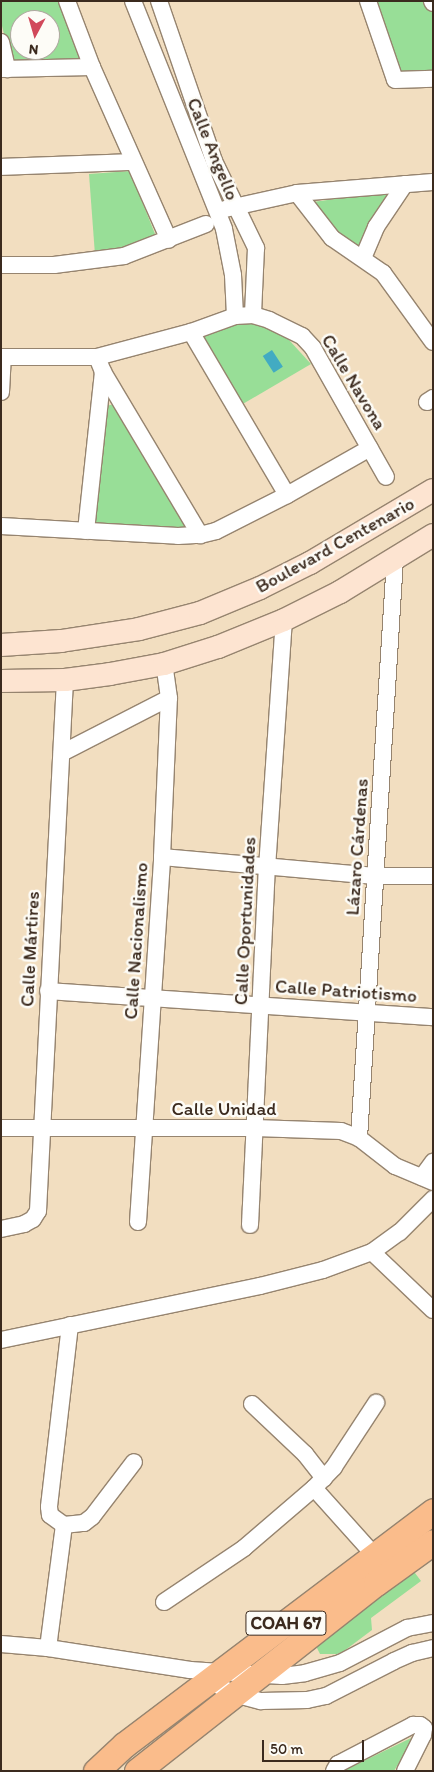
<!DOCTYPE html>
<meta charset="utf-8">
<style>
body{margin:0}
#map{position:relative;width:434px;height:1772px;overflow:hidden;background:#f2dec0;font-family:Itim,sans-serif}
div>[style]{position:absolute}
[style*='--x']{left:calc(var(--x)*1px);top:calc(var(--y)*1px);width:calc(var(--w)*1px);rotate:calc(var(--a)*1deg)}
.green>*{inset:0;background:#98de97}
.water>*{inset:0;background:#42abc2;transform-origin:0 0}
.roads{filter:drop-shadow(1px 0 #96846f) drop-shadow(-1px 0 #96846f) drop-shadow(0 1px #96846f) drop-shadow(0 -1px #96846f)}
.street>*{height:16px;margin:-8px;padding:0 8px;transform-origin:8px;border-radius:8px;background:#fff}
.secondary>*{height:22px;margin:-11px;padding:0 11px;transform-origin:11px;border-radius:11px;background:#fde4d1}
.primary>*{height:25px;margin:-12.5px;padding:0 12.5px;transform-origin:12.5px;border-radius:12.5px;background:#fabc8b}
span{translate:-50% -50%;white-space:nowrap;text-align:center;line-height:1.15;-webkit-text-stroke:5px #fdfcf7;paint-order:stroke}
.shield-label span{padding:1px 4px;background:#fdfcf7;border:1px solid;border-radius:4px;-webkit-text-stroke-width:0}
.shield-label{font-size:18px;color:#3b2a1e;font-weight:700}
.street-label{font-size:19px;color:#3b2a1e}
.frame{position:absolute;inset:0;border:2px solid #3b2a1e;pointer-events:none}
.north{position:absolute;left:10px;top:10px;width:50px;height:50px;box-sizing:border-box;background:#fdfcf7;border:1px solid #afa8a0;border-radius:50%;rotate:186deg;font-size:14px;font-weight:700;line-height:20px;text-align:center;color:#3b2a1e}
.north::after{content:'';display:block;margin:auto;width:18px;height:22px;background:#d1495b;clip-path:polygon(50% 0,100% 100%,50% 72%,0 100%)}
.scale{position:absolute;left:262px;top:1740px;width:102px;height:22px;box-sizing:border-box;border:2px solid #3b2a1e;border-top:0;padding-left:6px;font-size:15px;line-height:18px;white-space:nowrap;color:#3b2a1e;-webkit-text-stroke:4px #fdfcf7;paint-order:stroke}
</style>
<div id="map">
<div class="green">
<div style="clip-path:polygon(evenodd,1px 1px,58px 1px,80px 58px,12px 66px,1px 22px,1px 1px,20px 20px,50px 20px,50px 50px,20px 50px,20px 20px)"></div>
<div style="clip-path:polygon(373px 1px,427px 1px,433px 11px,433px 73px,397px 78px)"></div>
<div style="clip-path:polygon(130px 171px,157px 239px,95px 255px,89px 174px)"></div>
<div style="clip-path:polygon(393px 191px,358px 252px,334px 236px,313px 202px)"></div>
<div style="clip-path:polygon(237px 322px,256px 322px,279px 329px,311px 364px,241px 405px,197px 334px)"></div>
<div style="clip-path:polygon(116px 404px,169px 499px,188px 532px,91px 529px,105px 406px)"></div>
<div style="clip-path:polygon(412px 1569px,421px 1581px,371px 1618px,372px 1630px,344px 1651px,337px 1654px,320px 1654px,316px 1646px,317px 1642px)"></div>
<div style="clip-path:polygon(411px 1738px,409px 1746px,394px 1771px,343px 1771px)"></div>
</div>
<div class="water">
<div style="left:272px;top:350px;width:20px;height:11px;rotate:57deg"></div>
</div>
<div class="roads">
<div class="street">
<div style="--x:67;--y:1;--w:71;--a:69.3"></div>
<div style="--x:92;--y:67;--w:189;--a:66"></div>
<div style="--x:133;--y:1;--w:245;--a:68.2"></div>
<div style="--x:224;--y:229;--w:47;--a:78.9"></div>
<div style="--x:233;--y:275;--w:41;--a:87.2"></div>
<div style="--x:159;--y:1;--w:169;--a:71"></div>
<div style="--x:214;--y:161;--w:97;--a:64.2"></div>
<div style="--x:256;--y:248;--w:67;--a:92.6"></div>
<div style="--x:368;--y:1;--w:83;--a:71.1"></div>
<div style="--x:395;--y:80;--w:38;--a:-2"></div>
<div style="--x:432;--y:1;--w:2;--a:63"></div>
<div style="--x:1;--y:42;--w:28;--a:77"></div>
<div style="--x:1;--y:69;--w:91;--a:-1.3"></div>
<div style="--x:1;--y:167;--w:132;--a:-2.2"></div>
<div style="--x:297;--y:193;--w:57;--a:52.1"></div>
<div style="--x:332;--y:238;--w:62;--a:34.5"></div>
<div style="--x:383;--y:273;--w:85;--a:54.1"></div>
<div style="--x:225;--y:209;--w:74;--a:-12.5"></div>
<div style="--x:297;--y:193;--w:136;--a:-4.6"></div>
<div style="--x:363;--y:258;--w:34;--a:-67"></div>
<div style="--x:376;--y:227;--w:52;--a:-56"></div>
<div style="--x:1;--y:265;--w:53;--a:0"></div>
<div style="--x:54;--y:265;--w:71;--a:-7.3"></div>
<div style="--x:124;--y:256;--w:88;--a:-21.3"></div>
<div style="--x:191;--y:332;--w:189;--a:59.5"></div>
<div style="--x:1;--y:357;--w:96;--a:0"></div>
<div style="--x:97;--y:357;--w:97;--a:-14.9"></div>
<div style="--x:191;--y:332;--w:47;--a:-20"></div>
<div style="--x:235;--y:316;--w:18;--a:-3"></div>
<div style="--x:253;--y:315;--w:17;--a:17"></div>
<div style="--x:269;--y:320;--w:37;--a:26"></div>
<div style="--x:302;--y:336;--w:16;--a:47"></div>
<div style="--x:313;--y:348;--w:148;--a:60.5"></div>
<div style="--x:97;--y:357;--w:16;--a:68"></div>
<div style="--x:103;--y:372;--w:190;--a:59.2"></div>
<div style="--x:1;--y:392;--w:35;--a:-87"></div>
<div style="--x:427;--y:402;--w:7;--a:-34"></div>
<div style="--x:1;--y:526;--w:177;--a:3.2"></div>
<div style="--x:178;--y:536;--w:22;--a:-3"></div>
<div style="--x:200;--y:535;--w:16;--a:-14"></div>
<div style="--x:216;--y:531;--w:80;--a:-26.9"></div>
<div style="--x:287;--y:495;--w:95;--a:-29.5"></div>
<div style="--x:86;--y:531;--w:160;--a:-83.9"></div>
<div style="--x:62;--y:753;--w:120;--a:-27.2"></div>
<div style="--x:162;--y:857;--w:214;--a:5.1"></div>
<div style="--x:375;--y:876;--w:58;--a:0"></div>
<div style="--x:48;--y:991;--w:386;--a:3.9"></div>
<div style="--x:1;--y:1128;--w:254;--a:0"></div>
<div style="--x:255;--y:1128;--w:86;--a:2"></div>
<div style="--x:341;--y:1131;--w:19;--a:21"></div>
<div style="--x:359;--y:1138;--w:46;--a:37.9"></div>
<div style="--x:395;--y:1166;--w:41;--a:22.8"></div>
<div style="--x:359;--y:1138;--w:580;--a:-86.44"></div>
<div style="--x:422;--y:1177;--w:19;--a:-54"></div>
<div style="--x:138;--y:1222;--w:366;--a:-86.2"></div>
<div style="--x:162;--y:857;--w:159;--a:-87.5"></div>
<div style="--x:169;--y:698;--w:34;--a:-98"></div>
<div style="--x:250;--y:1225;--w:357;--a:-87.3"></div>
<div style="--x:267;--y:868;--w:249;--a:-86.1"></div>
<div style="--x:1;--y:1229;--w:24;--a:-12"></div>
<div style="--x:24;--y:1224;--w:10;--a:-29"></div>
<div style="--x:33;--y:1219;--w:9;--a:-58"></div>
<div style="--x:38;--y:1211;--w:532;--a:-87.09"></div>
<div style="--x:372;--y:1252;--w:84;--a:43.6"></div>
<div style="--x:70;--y:1325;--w:183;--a:96.6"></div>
<div style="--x:49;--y:1507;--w:8;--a:83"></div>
<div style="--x:50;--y:1515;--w:17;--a:36"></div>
<div style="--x:64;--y:1525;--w:20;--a:-6"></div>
<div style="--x:84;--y:1523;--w:10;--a:-37"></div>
<div style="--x:92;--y:1517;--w:69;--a:-52.6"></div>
<div style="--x:1;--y:1340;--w:265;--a:-11.8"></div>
<div style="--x:260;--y:1286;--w:65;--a:-14.3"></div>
<div style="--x:323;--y:1270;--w:52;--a:-20.2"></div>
<div style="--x:372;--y:1252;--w:34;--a:-36"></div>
<div style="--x:400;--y:1232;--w:47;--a:-45"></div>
<div style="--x:252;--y:1404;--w:73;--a:43.3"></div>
<div style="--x:305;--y:1454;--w:31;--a:52"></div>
<div style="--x:314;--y:1488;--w:91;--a:48.1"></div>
<div style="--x:164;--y:1602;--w:97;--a:-34"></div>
<div style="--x:244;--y:1548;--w:92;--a:-40.6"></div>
<div style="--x:314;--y:1488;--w:29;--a:-46"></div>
<div style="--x:334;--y:1467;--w:77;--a:-56.7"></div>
<div style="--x:1;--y:1644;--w:47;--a:4.9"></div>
<div style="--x:48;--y:1648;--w:144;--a:8.8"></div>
<div style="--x:190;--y:1670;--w:92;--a:3.7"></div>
<div style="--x:282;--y:1676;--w:23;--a:-7"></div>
<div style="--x:305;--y:1673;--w:36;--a:-16"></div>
<div style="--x:340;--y:1663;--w:76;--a:-27.6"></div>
<div style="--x:407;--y:1628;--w:26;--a:-11"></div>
<div style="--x:48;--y:1648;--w:124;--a:-82.6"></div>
<div style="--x:202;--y:1677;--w:36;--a:28"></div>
<div style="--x:234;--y:1694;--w:28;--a:15"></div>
<div style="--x:261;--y:1701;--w:46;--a:-1.2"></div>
<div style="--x:307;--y:1700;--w:19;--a:-12"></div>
<div style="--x:326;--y:1696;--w:76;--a:-27.2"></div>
<div style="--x:394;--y:1661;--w:20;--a:-24"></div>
<div style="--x:412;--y:1653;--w:22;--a:-13"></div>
<div style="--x:334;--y:1771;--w:8;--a:-60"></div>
<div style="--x:338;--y:1764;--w:85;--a:-27.5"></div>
<div style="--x:413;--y:1725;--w:7;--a:0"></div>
<div style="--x:420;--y:1725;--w:5;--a:37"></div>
<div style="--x:424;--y:1728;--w:7;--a:98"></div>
<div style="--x:423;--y:1735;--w:40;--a:116.6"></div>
</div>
<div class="secondary">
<div style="--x:1;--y:645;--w:60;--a:-3.8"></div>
<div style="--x:61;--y:641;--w:79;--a:-8.7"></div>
<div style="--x:139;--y:629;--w:63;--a:-14.7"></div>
<div style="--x:200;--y:613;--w:65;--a:-22.6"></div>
<div style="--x:260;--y:588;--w:56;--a:-26.6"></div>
<div style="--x:310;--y:563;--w:143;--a:-30.7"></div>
<div style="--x:1;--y:681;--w:64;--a:-0.9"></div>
<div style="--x:65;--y:680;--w:45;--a:-7.6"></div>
<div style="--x:110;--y:674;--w:55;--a:-10.5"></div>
<div style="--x:164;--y:664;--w:57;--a:-17.5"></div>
<div style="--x:218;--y:647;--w:71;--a:-22.2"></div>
<div style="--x:284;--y:620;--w:63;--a:-26.6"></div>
<div style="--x:340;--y:592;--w:109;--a:-31.5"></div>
</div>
<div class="primary">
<div style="--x:96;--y:1771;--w:38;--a:-43"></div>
<div style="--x:124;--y:1745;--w:388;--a:-37.1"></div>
<div style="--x:137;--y:1771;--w:304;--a:-38.2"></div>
<div style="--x:376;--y:1583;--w:70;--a:-35.7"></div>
</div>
</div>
<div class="shield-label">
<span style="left:286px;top:1623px">COAH 67</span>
</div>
<div class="street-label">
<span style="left:213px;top:149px;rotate:68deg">Calle Angello</span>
<span style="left:354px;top:382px;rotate:59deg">Calle Navona</span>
<span style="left:335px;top:545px;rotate:-29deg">Boulevard Centenario</span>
<span style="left:357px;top:847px;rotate:-86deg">Lázaro Cárdenas</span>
<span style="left:245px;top:921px;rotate:-87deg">Calle Oportunidades</span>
<span style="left:136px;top:941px;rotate:-86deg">Calle Nacionalismo</span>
<span style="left:30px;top:949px;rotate:-87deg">Calle Mártires</span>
<span style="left:346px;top:991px;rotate:4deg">Calle Patriotismo</span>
<span style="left:224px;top:1109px">Calle Unidad</span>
</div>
<div class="frame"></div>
<div class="north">N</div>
<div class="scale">50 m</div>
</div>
